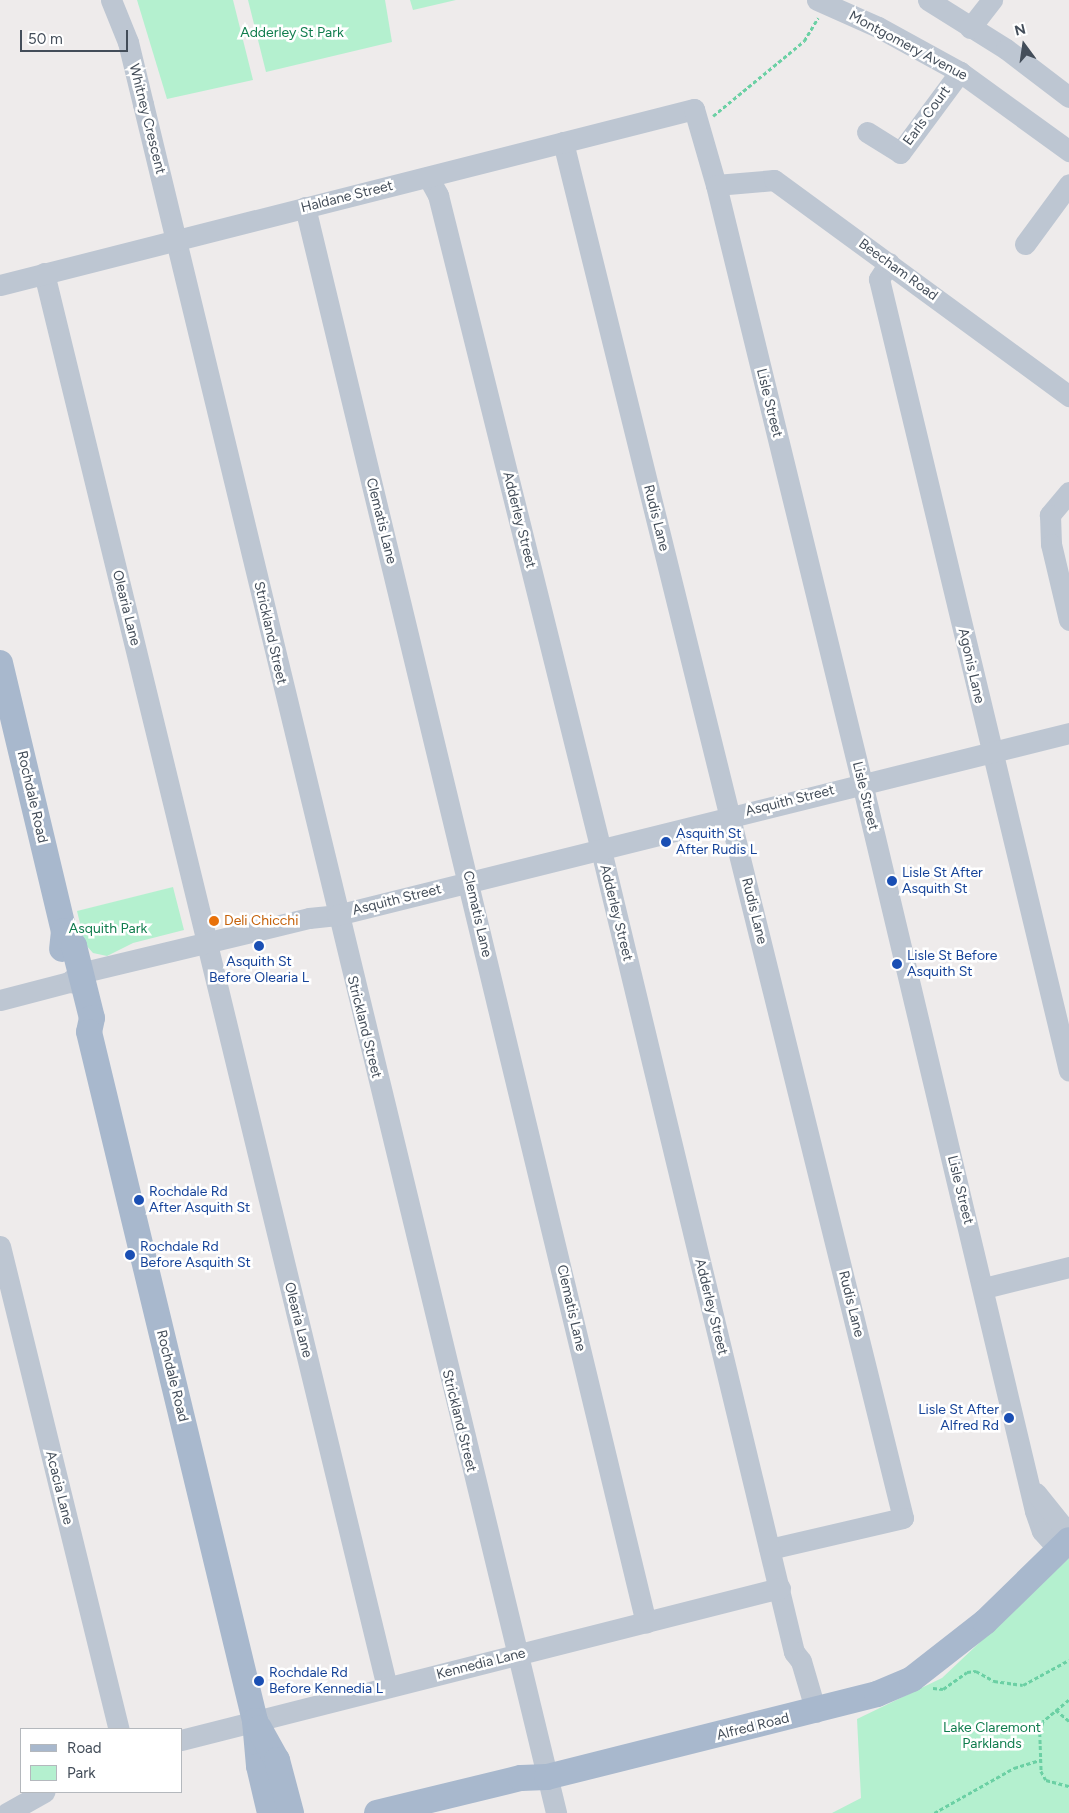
<!DOCTYPE html>
<style>
body{margin:0}
#map{position:relative;width:1069px;height:1813px;overflow:hidden;background:#eeebeb;font-family:Figtree,sans-serif}
div>[style]{position:absolute}
[style*='--x']{left:calc(var(--x)*1px);top:calc(var(--y)*1px);width:calc(var(--w)*1px);rotate:calc(var(--a)*1deg)}
.green>*{inset:0;background:#b4f0cf}
.path>*{height:2.5px;margin-top:-1.25px;transform-origin:0;background:repeating-linear-gradient(90deg,#6bd0a4 0 4px,transparent 0 6.5px)}
.minor>*{height:21px;margin:-10.5px;padding:0 10.5px;transform-origin:10.5px;border-radius:10.5px;background:#bdc6d2}
.major>*{height:26px;margin:-13px;padding:0 13px;transform-origin:13px;border-radius:13px;background:#a8b8cd}
.dots>*{width:14px;height:14px;translate:-50% -50%;box-sizing:border-box;border:2px solid #fff;border-radius:50%}
span{translate:-50% -50%;white-space:nowrap;text-align:center;line-height:1.15;-webkit-text-stroke:5px #fff;paint-order:stroke}
.park-label{font-size:14px;color:#117d4e}
.street-label{font-size:14px;color:#434d59}
.transit-label{font-size:14px;color:#164399}
.left{translate:0 -50%;text-align:left}
.right{translate:-100% -50%;text-align:right}
.food-label{font-size:14px;color:#c56008}
.legend{position:absolute;left:20px;top:1728px;width:162px;height:65px;box-sizing:border-box;background:#fff;border:1px solid #b4b8bd;margin:0;padding:6px 9px;list-style:none;font-size:15px;color:#434d59}
.legend li{display:flex;align-items:center;gap:10px;height:25px}
.legend b{width:25px;border:1px solid #b4b8bd}
.north{position:absolute;left:999px;top:20px;width:50px;height:50px;-webkit-text-stroke:4px #fff;paint-order:stroke;rotate:346deg;font-size:14px;font-weight:700;line-height:20px;text-align:center;color:#434d59}
.north::after{content:'';display:block;margin:auto;width:18px;height:22px;background:#434d59;clip-path:polygon(50% 0,100% 100%,50% 72%,0 100%)}
.scale{position:absolute;left:20px;top:30px;width:108px;height:22px;box-sizing:border-box;border:2px solid #434d59;border-top:0;padding-left:6px;font-size:15px;line-height:18px;white-space:nowrap;color:#434d59;-webkit-text-stroke:4px #fff;paint-order:stroke}
</style>
<div id="map">
<div class="green">
<div style="clip-path:polygon(137px 0,233px 0,253px 80px,167px 99px)"></div>
<div style="clip-path:polygon(248px 0,385px 0,392px 42px,266px 72px)"></div>
<div style="clip-path:polygon(410px 0,456px 0,413px 10px)"></div>
<div style="clip-path:polygon(173px 887px,184px 930px,133px 943px,107px 956px,93px 953px,85px 944px,77px 911px)"></div>
<div style="clip-path:polygon(1069px 1558px,1069px 1813px,832px 1813px,861px 1798px,857px 1719px,942px 1678px)"></div>
</div>
<div class="path">
<div style="--x:713;--y:116;--w:118;--a:-39.5"></div>
<div style="--x:804;--y:41;--w:27;--a:-59"></div>
<div style="--x:933;--y:1688;--w:10;--a:6"></div>
<div style="--x:943;--y:1689;--w:29;--a:-35"></div>
<div style="--x:967;--y:1672;--w:9;--a:-6"></div>
<div style="--x:976;--y:1671;--w:21;--a:29"></div>
<div style="--x:994;--y:1681;--w:29;--a:8"></div>
<div style="--x:1023;--y:1685;--w:52;--a:-28.5"></div>
<div style="--x:1069;--y:1700;--w:34;--a:140"></div>
<div style="--x:1043;--y:1722;--w:11;--a:105"></div>
<div style="--x:1040;--y:1733;--w:38;--a:88"></div>
<div style="--x:1041;--y:1771;--w:10;--a:61"></div>
<div style="--x:1046;--y:1780;--w:24;--a:15"></div>
<div style="--x:1056;--y:1710;--w:17;--a:40"></div>
<div style="--x:934;--y:1813;--w:92;--a:-29.4"></div>
<div style="--x:1014;--y:1768;--w:28;--a:-17"></div>
</div>
<div class="minor">
<div style="--x:111;--y:0;--w:45;--a:68"></div>
<div style="--x:128;--y:42;--w:64;--a:76.4"></div>
<div style="--x:143;--y:104;--w:1758;--a:76.41"></div>
<div style="--x:817;--y:0;--w:67;--a:23.9"></div>
<div style="--x:878;--y:27;--w:94;--a:28.8"></div>
<div style="--x:960;--y:72;--w:135;--a:35.9"></div>
<div style="--x:928;--y:0;--w:92;--a:32.1"></div>
<div style="--x:1006;--y:49;--w:79;--a:37.3"></div>
<div style="--x:970;--y:28;--w:36;--a:-52"></div>
<div style="--x:867;--y:132;--w:39;--a:32"></div>
<div style="--x:900;--y:153;--w:101;--a:-53.5"></div>
<div style="--x:563;--y:142;--w:1417;--a:76.12"></div>
<div style="--x:903;--y:1518;--w:137;--a:166.9"></div>
<div style="--x:428;--y:177;--w:21;--a:61"></div>
<div style="--x:438;--y:195;--w:675;--a:76.03"></div>
<div style="--x:601;--y:850;--w:825;--a:76.47"></div>
<div style="--x:794;--y:1652;--w:11;--a:52"></div>
<div style="--x:801;--y:1661;--w:53;--a:73.6"></div>
<div style="--x:716;--y:185;--w:58;--a:-4.9"></div>
<div style="--x:774;--y:180;--w:366;--a:36.2"></div>
<div style="--x:305;--y:207;--w:1456;--a:76.46"></div>
<div style="--x:1025;--y:244;--w:74;--a:-53.7"></div>
<div style="--x:889;--y:263;--w:19;--a:122"></div>
<div style="--x:879;--y:279;--w:814;--a:76.51"></div>
<div style="--x:44;--y:273;--w:689;--a:76.31"></div>
<div style="--x:0;--y:285;--w:716;--a:-14.23"></div>
<div style="--x:694;--y:109;--w:79;--a:73.9"></div>
<div style="--x:716;--y:185;--w:616;--a:76.28"></div>
<div style="--x:862;--y:783;--w:748;--a:76.63"></div>
<div style="--x:1035;--y:1511;--w:21;--a:71"></div>
<div style="--x:1042;--y:1531;--w:25;--a:48"></div>
<div style="--x:1069;--y:492;--w:30;--a:130"></div>
<div style="--x:1050;--y:515;--w:29;--a:88"></div>
<div style="--x:1051;--y:544;--w:78;--a:76.7"></div>
<div style="--x:209;--y:952;--w:756;--a:76.39"></div>
<div style="--x:69;--y:982;--w:14;--a:-39"></div>
<div style="--x:80;--y:973;--w:236;--a:-13.5"></div>
<div style="--x:309;--y:918;--w:28;--a:-6"></div>
<div style="--x:337;--y:915;--w:754;--a:-13.96"></div>
<div style="--x:0;--y:1000;--w:71;--a:-14.6"></div>
<div style="--x:69;--y:982;--w:12;--a:9"></div>
<div style="--x:0;--y:1246;--w:497;--a:76.2"></div>
<div style="--x:984;--y:1288;--w:88;--a:-13.9"></div>
<div style="--x:1036;--y:1493;--w:53;--a:51.2"></div>
<div style="--x:181;--y:1740;--w:618;--a:-14.24"></div>
<div style="--x:7;--y:1813;--w:43;--a:-29.6"></div>
</div>
<div class="major">
<div style="--x:0;--y:663;--w:276;--a:76.6"></div>
<div style="--x:64;--y:931;--w:18;--a:96"></div>
<div style="--x:64;--y:931;--w:18;--a:56"></div>
<div style="--x:74;--y:946;--w:74;--a:76"></div>
<div style="--x:92;--y:1018;--w:14;--a:102"></div>
<div style="--x:89;--y:1032;--w:709;--a:76.45"></div>
<div style="--x:255;--y:1721;--w:45;--a:84.9"></div>
<div style="--x:259;--y:1766;--w:48;--a:76.8"></div>
<div style="--x:259;--y:1728;--w:37;--a:61"></div>
<div style="--x:277;--y:1760;--w:55;--a:75.2"></div>
<div style="--x:377;--y:1813;--w:148;--a:-13.7"></div>
<div style="--x:521;--y:1778;--w:26;--a:-2"></div>
<div style="--x:547;--y:1777;--w:340;--a:-14.1"></div>
<div style="--x:877;--y:1694;--w:38;--a:-23"></div>
<div style="--x:912;--y:1679;--w:93;--a:-38"></div>
<div style="--x:985;--y:1622;--w:117;--a:-44.3"></div>
</div>
<div class="dots">
<div style="left:666px;top:842px;background:#1a4fb4"></div>
<div style="left:892px;top:881px;background:#1a4fb4"></div>
<div style="left:214px;top:921px;background:#e8710a"></div>
<div style="left:259px;top:946px;background:#1a4fb4"></div>
<div style="left:897px;top:964px;background:#1a4fb4"></div>
<div style="left:139px;top:1200px;background:#1a4fb4"></div>
<div style="left:130px;top:1255px;background:#1a4fb4"></div>
<div style="left:1009px;top:1418px;background:#1a4fb4"></div>
<div style="left:259px;top:1681px;background:#1a4fb4"></div>
</div>
<div class="park-label">
<span style="left:292px;top:33px">Adderley St Park</span>
<span style="left:108px;top:929px">Asquith Park</span>
<span style="left:992px;top:1736px">Lake Claremont<br>Parklands</span>
</div>
<div class="street-label">
<span style="left:908px;top:46px;rotate:28deg">Montgomery Avenue</span>
<span style="left:927px;top:116px;rotate:-54deg">Earls Court</span>
<span style="left:147px;top:119px;rotate:76deg">Whitney Crescent</span>
<span style="left:347px;top:197px;rotate:-14deg">Haldane Street</span>
<span style="left:898px;top:270px;rotate:36deg">Beecham Road</span>
<span style="left:769px;top:403px;rotate:76deg">Lisle Street</span>
<span style="left:656px;top:518px;rotate:76deg">Rudis Lane</span>
<span style="left:519px;top:520px;rotate:76deg">Adderley Street</span>
<span style="left:381px;top:521px;rotate:76deg">Clematis Lane</span>
<span style="left:126px;top:608px;rotate:76deg">Olearia Lane</span>
<span style="left:270px;top:633px;rotate:77deg">Strickland Street</span>
<span style="left:971px;top:666px;rotate:77deg">Agonis Lane</span>
<span style="left:865px;top:796px;rotate:76deg">Lisle Street</span>
<span style="left:32px;top:797px;rotate:77deg">Rochdale Road</span>
<span style="left:790px;top:801px;rotate:-14deg">Asquith Street</span>
<span style="left:397px;top:900px;rotate:-14deg">Asquith Street</span>
<span style="left:754px;top:911px;rotate:76deg">Rudis Lane</span>
<span style="left:616px;top:913px;rotate:76deg">Adderley Street</span>
<span style="left:477px;top:914px;rotate:77deg">Clematis Lane</span>
<span style="left:364px;top:1027px;rotate:76deg">Strickland Street</span>
<span style="left:960px;top:1190px;rotate:76deg">Lisle Street</span>
<span style="left:851px;top:1304px;rotate:76deg">Rudis Lane</span>
<span style="left:711px;top:1307px;rotate:76deg">Adderley Street</span>
<span style="left:571px;top:1308px;rotate:77deg">Clematis Lane</span>
<span style="left:298px;top:1320px;rotate:76deg">Olearia Lane</span>
<span style="left:172px;top:1376px;rotate:76deg">Rochdale Road</span>
<span style="left:459px;top:1421px;rotate:76deg">Strickland Street</span>
<span style="left:59px;top:1488px;rotate:76deg">Acacia Lane</span>
<span style="left:481px;top:1664px;rotate:-14deg">Kennedia Lane</span>
<span style="left:753px;top:1727px;rotate:-14deg">Alfred Road</span>
</div>
<div class="transit-label">
<span class="left" style="left:676px;top:842px">Asquith St<br>After Rudis L</span>
<span class="left" style="left:902px;top:881px">Lisle St After<br>Asquith St</span>
<span class="left" style="left:907px;top:964px">Lisle St Before<br>Asquith St</span>
<span style="left:259px;top:970px">Asquith St<br>Before Olearia L</span>
<span class="left" style="left:149px;top:1200px">Rochdale Rd<br>After Asquith St</span>
<span class="left" style="left:140px;top:1255px">Rochdale Rd<br>Before Asquith St</span>
<span class="right" style="left:999px;top:1418px">Lisle St After<br>Alfred Rd</span>
<span class="left" style="left:269px;top:1681px">Rochdale Rd<br>Before Kennedia L</span>
</div>
<div class="food-label">
<span class="left" style="left:224px;top:921px">Deli Chicchi</span>
</div>
<ul class="legend">
<li><b style="height:6px;background:#a8b8cd"></b>Road</li>
<li><b style="height:14px;background:#b4f0cf"></b>Park</li>
</ul>
<div class="north">N</div>
<div class="scale">50 m</div>
</div>
